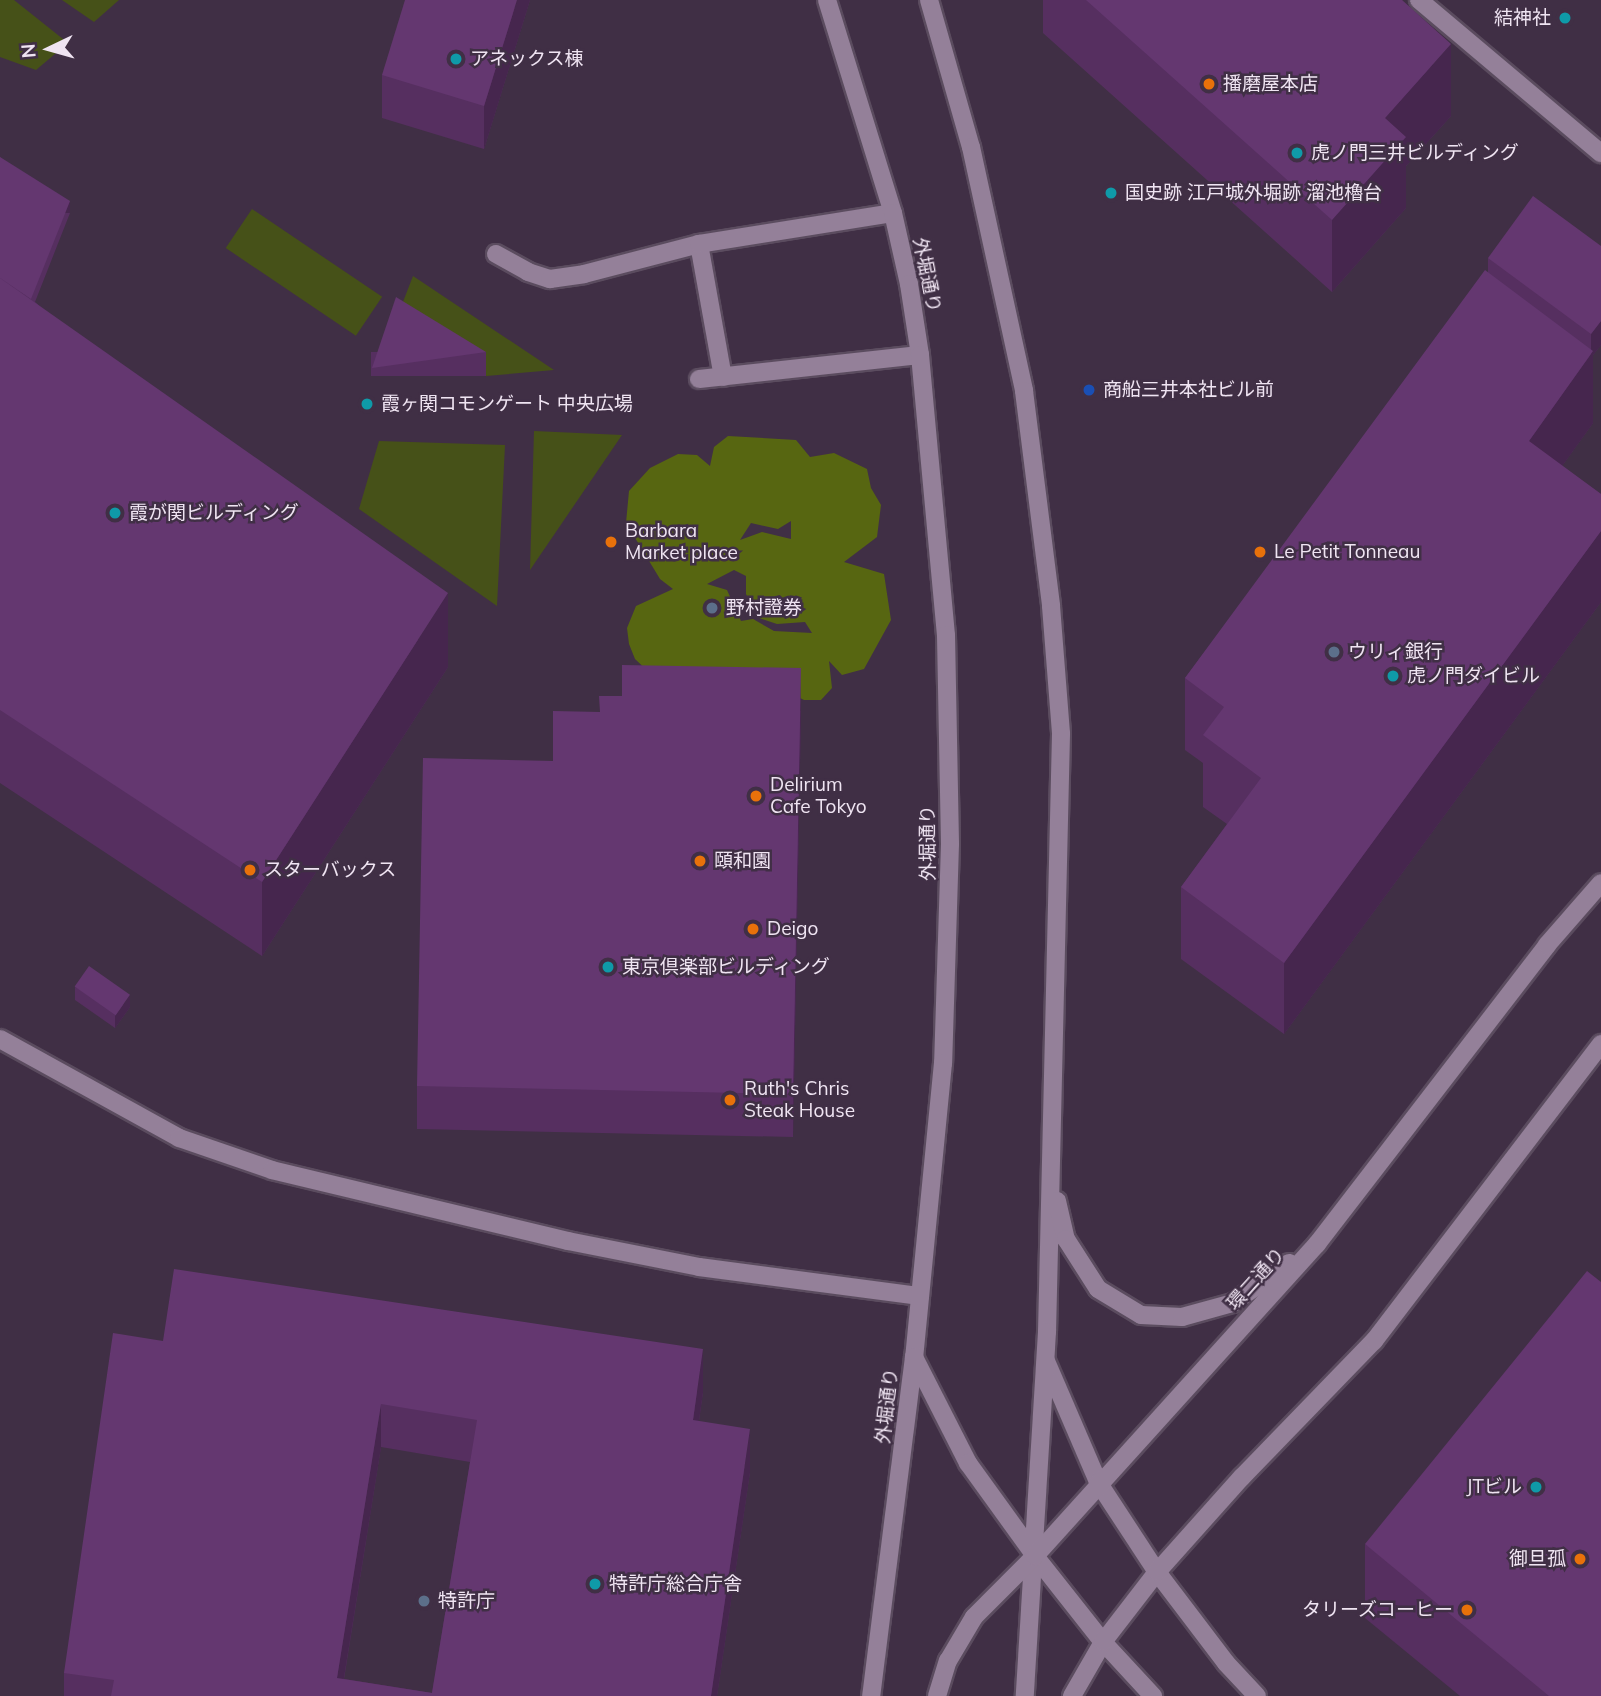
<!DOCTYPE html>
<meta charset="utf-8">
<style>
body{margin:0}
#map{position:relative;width:1601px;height:1696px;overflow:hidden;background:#402f45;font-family:Mulish,"Noto Sans JP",sans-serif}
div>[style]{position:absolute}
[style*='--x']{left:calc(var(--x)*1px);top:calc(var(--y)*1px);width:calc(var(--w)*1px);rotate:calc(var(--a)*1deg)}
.green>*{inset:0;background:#465118;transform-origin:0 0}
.forest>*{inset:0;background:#576611}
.roads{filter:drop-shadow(2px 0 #5b4c5f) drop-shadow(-2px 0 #5b4c5f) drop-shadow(0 2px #5b4c5f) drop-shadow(0 -2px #5b4c5f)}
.service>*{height:18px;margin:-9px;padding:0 9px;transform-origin:9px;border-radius:9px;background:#948099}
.minor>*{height:18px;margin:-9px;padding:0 9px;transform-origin:9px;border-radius:9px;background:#948099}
.tertiary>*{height:18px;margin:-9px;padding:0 9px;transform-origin:9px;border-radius:9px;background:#948099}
.secondary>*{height:18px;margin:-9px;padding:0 9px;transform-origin:9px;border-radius:9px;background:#948099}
.wall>*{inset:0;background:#562f60;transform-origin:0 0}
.shaded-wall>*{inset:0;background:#46264e;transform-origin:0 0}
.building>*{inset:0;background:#643770;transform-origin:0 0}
.dots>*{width:19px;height:19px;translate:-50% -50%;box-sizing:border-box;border:4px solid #402f45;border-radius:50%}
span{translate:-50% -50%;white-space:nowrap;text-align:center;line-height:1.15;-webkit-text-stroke:5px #402f45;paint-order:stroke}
.poi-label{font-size:19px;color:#efe4f2}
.right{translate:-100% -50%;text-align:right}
.left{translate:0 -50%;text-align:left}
.street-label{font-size:19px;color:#efe4f2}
.north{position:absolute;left:14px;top:14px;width:70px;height:70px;-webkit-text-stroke:5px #402f45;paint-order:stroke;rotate:265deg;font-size:19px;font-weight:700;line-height:28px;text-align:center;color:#efe4f2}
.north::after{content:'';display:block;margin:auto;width:24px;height:32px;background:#efe4f2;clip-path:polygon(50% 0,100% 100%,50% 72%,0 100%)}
</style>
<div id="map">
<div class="green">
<div style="clip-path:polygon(0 0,14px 0,68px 43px,36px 70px,0 57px)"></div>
<div style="clip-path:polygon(62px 0,119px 0,94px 22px)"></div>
<div style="left:252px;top:209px;width:157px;height:47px;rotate:34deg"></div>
<div style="clip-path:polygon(413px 276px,554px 370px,486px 376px,396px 320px)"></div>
<div style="clip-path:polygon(534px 431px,622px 435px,530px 570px)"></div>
<div style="clip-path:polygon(379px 441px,505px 445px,497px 606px,359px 509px)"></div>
</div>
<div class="forest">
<div style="clip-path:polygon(evenodd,728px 436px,796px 440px,810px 457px,834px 453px,867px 469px,871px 488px,881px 505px,877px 537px,844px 562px,884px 574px,891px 620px,864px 669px,842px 675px,829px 661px,832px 688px,821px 700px,804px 700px,738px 667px,651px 674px,635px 659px,629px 644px,627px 628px,636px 606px,673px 589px,660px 579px,626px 523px,629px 491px,650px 468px,678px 454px,697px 455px,710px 466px,714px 447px,728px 436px,791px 521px,791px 539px,762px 532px,740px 540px,751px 523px,778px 529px,791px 521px,728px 436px,734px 570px,746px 576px,746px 594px,759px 618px,777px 624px,805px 622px,812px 633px,774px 631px,753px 619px,741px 621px,727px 590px,707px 584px,734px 570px)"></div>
</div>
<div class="roads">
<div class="service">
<div style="--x:699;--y:244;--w:135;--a:79.8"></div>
<div style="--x:496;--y:254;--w:37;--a:29"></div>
<div style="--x:528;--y:272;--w:23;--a:18"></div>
<div style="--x:550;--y:279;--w:34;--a:-8"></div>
<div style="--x:584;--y:274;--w:119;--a:-14.6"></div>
<div style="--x:699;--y:244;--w:196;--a:-9.1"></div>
<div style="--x:699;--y:379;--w:222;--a:-6.2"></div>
</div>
<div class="minor">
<div style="--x:1419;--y:0;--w:238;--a:40.1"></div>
<div style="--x:0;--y:1039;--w:205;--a:28.9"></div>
<div style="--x:179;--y:1138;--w:98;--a:19"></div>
<div style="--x:272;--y:1170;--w:304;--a:13.5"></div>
<div style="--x:568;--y:1241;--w:134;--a:11.2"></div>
<div style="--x:699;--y:1267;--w:223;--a:7.5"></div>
</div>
<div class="tertiary">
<div style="--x:914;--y:1357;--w:119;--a:63"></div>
<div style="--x:968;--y:1463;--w:115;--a:54.2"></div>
<div style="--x:1035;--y:1556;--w:110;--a:51.7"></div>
<div style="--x:1103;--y:1642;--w:74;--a:47.2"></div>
<div style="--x:1046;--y:1361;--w:132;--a:66.7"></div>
<div style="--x:1098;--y:1482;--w:108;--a:56.8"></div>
<div style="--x:1157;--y:1572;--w:114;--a:52.8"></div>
<div style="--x:1226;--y:1663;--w:45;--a:46.8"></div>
</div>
<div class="secondary">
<div style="--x:827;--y:0;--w:223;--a:72.8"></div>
<div style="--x:893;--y:213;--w:73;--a:77.3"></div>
<div style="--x:909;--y:284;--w:72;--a:81.2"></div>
<div style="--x:920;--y:355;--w:281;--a:84.7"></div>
<div style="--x:946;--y:635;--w:209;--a:88.9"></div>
<div style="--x:950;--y:844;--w:219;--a:91.8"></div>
<div style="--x:943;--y:1063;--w:295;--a:95.6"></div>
<div style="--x:914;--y:1357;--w:342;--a:97.2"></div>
<div style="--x:929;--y:0;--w:153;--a:74.1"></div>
<div style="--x:971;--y:147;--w:250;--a:77.7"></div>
<div style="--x:1024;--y:391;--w:217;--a:82.8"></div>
<div style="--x:1051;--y:606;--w:128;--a:85.5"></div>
<div style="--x:1061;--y:734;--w:598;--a:91.34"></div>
<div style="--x:1047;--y:1332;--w:365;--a:93.5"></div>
<div style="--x:1057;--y:1201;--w:39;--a:77"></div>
<div style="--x:1066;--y:1239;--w:59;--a:57.4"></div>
<div style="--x:1098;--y:1289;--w:50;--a:31.2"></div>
<div style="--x:1141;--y:1315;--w:41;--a:2.8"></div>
<div style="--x:1182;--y:1317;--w:53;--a:-15.4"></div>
<div style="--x:1233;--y:1303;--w:69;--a:-35.5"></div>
<div style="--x:937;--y:1696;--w:37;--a:-73"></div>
<div style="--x:948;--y:1661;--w:51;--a:-59.4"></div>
<div style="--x:974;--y:1617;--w:86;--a:-45"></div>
<div style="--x:1035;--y:1556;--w:421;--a:-47.9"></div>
<div style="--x:1317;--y:1244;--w:377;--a:-52.4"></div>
<div style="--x:1547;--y:945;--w:82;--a:-48.9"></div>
<div style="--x:1072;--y:1696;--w:62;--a:-60.1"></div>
<div style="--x:1103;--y:1642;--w:88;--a:-52.4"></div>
<div style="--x:1157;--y:1572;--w:127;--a:-48.2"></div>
<div style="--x:1242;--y:1477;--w:190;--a:-45.9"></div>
<div style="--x:1374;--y:1341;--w:374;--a:-52.6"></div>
</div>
</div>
<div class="wall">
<div style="clip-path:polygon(530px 0,484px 149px,382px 118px,382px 75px)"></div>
<div style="clip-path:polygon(1043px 0,1402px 0,1451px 116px,1406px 166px,1406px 208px,1332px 292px,1043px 33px)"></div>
<div style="clip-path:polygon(0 157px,70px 213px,35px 302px,448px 667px,262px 956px,0 783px)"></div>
<div style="clip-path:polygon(1601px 246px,1601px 345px,1593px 355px,1593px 423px,1562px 466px,1601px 494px,1601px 602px,1284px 1034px,1181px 959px,1181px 887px,1227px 824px,1203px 807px,1203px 763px,1185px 750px,1185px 678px,1488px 273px,1488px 258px)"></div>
<div style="left:486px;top:352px;width:24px;height:115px;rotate:90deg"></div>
<div style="clip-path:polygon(801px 711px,793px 1137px,417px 1129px,417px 1086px,553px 761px,599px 712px)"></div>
<div style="clip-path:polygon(75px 987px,130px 1007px,115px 1028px,75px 1000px)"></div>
<div style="clip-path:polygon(evenodd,163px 1341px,703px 1392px,699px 1421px,750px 1472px,717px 1696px,64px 1696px,64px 1673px,163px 1341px,381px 1447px,470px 1462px,432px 1693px,344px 1679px,381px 1447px)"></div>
<div style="clip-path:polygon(1365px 1544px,1601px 1696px,1460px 1696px,1365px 1618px)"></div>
</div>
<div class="shaded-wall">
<div style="clip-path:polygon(517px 0,530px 0,484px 149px,484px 106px)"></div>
<div style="clip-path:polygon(1451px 44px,1451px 116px,1406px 166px,1406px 208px,1332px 292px,1332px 220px,1385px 118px)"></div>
<div style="left:70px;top:201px;width:12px;height:158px;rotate:90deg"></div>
<div style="clip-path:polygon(1601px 321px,1601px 345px,1593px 355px,1593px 423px,1529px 512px,1529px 441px,1591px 354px,1591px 334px)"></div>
<div style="clip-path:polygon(1601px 531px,1601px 602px,1284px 1034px,1284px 963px)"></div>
<div style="clip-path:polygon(448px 593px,448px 667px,262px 956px,262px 882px)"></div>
<div style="clip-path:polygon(801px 668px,801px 711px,793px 1137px,793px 1094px)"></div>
<div style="clip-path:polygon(130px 995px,130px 1007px,115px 1028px,115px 1016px)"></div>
<div style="clip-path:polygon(703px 1349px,703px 1392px,693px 1463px,693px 1420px)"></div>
<div style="clip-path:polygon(381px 1404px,381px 1447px,341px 1696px,337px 1678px)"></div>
<div style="clip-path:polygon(750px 1429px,750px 1472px,717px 1696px,711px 1696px)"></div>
</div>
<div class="building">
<div style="clip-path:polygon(405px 0,517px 0,484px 106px,382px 75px)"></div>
<div style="clip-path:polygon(1086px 0,1402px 0,1451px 44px,1385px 118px,1406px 137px,1332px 220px)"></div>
<div style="clip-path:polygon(0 157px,70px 201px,31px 299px,0 278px)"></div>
<div style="clip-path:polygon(1533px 196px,1601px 246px,1601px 321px,1591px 334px,1488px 258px)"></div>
<div style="clip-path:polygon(1485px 270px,1593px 351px,1529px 441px,1601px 494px,1601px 531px,1284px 963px,1181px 887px,1261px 778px,1203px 735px,1224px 707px,1185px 678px)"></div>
<div style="clip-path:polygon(0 278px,448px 593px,262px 882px,0 710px)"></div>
<div style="clip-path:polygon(396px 297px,486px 352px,372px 368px)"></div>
<div style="clip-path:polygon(622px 665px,801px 668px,793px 1094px,417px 1086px,423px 758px,553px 761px,553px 711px,600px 712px,599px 696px,622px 696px)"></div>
<div style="left:89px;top:966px;width:50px;height:25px;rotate:35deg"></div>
<div style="clip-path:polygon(evenodd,174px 1269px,703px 1349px,693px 1420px,750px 1429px,711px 1696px,111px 1696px,114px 1680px,64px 1673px,113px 1333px,163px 1341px,174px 1269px,381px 1404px,477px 1420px,432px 1693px,337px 1678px,381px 1404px)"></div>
<div style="clip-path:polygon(1587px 1271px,1601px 1282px,1601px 1696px,1549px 1696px,1365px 1544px)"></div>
</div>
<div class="dots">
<div style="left:1565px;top:18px;background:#0f9aa8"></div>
<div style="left:456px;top:59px;background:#0f9aa8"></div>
<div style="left:1209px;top:84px;background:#e8710a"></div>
<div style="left:1297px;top:153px;background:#0f9aa8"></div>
<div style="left:1111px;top:193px;background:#0f9aa8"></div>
<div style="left:1089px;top:390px;background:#1a4fb4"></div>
<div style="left:367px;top:404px;background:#0f9aa8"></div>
<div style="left:115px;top:513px;background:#0f9aa8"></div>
<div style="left:611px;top:542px;background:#e8710a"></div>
<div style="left:1260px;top:552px;background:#e8710a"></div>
<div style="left:712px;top:608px;background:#5c6f8a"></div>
<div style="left:1334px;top:652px;background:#5c6f8a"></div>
<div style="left:1393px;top:676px;background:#0f9aa8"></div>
<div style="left:756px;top:796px;background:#e8710a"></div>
<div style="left:700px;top:861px;background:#e8710a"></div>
<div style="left:250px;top:870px;background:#e8710a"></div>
<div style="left:753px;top:929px;background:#e8710a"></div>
<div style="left:608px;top:967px;background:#0f9aa8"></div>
<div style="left:730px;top:1100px;background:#e8710a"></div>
<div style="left:1536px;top:1487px;background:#0f9aa8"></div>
<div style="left:1580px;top:1559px;background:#e8710a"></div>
<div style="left:595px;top:1584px;background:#0f9aa8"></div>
<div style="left:424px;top:1601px;background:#5c6f8a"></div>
<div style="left:1467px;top:1610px;background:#e8710a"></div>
</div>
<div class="poi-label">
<span class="right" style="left:1551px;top:18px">結神社</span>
<span class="left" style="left:470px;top:59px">アネックス棟</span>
<span class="left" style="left:1223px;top:84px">播磨屋本店</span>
<span class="left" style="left:1311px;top:153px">虎ノ門三井ビルディング</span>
<span class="left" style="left:1125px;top:193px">国史跡 江戸城外堀跡 溜池櫓台</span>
<span class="left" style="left:1103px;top:390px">商船三井本社ビル前</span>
<span class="left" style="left:381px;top:404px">霞ヶ関コモンゲート 中央広場</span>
<span class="left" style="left:129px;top:513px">霞が関ビルディング</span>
<span class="left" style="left:625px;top:542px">Barbara<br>Market place</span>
<span class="left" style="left:1274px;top:552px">Le Petit Tonneau</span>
<span class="left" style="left:726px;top:608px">野村證券</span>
<span class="left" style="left:1348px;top:652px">ウリィ銀行</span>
<span class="left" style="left:1407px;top:676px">虎ノ門ダイビル</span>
<span class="left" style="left:770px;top:796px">Delirium<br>Cafe Tokyo</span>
<span class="left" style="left:714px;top:861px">頤和園</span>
<span class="left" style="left:264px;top:870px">スターバックス</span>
<span class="left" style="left:767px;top:929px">Deigo</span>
<span class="left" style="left:622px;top:967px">東京倶楽部ビルディング</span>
<span class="left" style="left:744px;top:1100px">Ruth's Chris<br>Steak House</span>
<span class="right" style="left:1522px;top:1487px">JTビル</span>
<span class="right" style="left:1566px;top:1559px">御旦孤</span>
<span class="left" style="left:609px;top:1584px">特許庁総合庁舎</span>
<span class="left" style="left:438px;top:1601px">特許庁</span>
<span class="right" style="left:1453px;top:1610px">タリーズコーヒー</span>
</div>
<div class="street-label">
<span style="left:927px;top:275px;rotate:79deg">外堀通り</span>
<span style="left:928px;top:843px;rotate:-90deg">外堀通り</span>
<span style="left:1256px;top:1279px;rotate:-48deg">環二通り</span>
<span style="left:887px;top:1406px;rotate:-83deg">外堀通り</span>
</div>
<div class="north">N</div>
</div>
